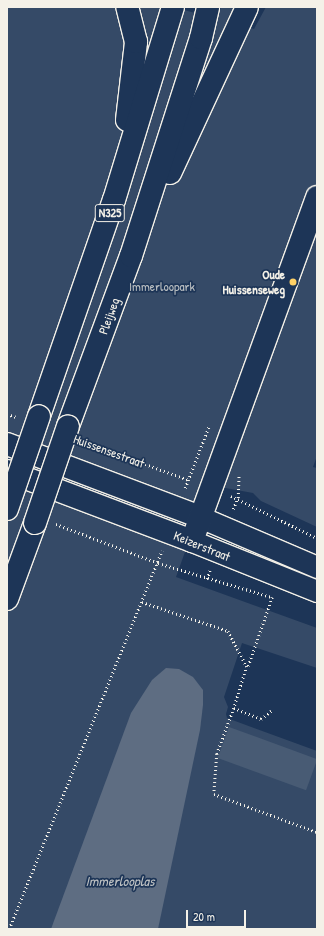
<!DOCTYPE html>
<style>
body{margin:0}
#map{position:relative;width:324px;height:936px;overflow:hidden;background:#1d3557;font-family:"Patrick Hand",sans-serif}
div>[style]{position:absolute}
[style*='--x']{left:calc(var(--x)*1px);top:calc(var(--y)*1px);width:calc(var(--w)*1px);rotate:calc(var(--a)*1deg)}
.green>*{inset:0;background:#354a67}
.water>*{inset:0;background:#5e6d82}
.building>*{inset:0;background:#485b74;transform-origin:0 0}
.path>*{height:2.5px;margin-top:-1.25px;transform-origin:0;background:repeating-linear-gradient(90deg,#f4f1e8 0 1px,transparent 0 4px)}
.roads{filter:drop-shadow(1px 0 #f4f1e8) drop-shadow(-1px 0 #f4f1e8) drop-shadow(0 1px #f4f1e8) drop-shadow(0 -1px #f4f1e8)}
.minor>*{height:21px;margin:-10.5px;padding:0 10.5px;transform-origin:10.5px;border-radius:10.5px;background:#1d3557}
.tertiary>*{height:22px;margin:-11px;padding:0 11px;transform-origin:11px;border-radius:11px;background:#1d3557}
.trunk>*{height:22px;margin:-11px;padding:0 11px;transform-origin:11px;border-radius:11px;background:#1d3557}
.bridges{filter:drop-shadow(1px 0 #f4f1e8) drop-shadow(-1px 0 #f4f1e8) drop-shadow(0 1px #f4f1e8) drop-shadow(0 -1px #f4f1e8)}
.trunk-bridge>*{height:22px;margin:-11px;padding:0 11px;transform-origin:11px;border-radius:11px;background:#1d3557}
.dots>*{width:11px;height:11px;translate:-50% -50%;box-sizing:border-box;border:2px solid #1d3557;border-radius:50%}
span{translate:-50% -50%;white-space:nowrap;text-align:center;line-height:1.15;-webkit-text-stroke:3.5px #1d3557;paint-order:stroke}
.shield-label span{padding:1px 3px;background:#1d3557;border:1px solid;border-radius:3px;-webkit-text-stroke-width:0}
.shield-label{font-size:12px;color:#f4f1e8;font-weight:700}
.poi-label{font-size:13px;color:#f4f1e8;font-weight:700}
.right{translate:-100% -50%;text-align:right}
.park-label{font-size:13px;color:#bbbfc1}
.street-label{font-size:13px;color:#f4f1e8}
.water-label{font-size:14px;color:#c0c3c4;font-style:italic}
.frame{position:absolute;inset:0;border:8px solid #f4f1e8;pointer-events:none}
.scale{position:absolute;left:186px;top:910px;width:60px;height:18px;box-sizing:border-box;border:2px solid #f4f1e8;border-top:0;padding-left:5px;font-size:12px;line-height:14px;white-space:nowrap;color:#f4f1e8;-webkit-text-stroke:3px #1d3557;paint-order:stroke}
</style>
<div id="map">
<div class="green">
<div style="clip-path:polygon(7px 7px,173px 7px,217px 19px,221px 7px,243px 7px,235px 23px,254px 29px,266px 7px,317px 7px,317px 456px,313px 467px,317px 468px,317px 527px,261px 501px,253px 493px,209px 485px,176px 577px,317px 628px,317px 668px,242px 643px,224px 697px,228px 707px,226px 714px,227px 718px,317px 751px,317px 929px,7px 929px)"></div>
</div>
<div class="water">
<div style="clip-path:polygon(166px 668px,179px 669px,193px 677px,203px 690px,203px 705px,200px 730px,158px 929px,51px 929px,131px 713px,152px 680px)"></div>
</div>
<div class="building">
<div style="left:229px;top:727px;width:94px;height:33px;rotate:20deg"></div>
</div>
<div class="path">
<div style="--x:7;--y:414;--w:9;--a:18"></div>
<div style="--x:85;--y:442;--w:111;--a:20.1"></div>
<div style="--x:185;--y:488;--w:66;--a:-68.8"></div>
<div style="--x:231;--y:496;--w:96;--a:26"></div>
<div style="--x:233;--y:509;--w:12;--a:-66"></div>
<div style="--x:238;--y:498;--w:23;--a:-88"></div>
<div style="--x:56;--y:524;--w:109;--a:20.9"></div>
<div style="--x:158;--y:563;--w:118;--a:16.7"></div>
<div style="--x:207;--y:579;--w:9;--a:-72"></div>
<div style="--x:142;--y:602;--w:91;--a:18.6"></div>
<div style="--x:228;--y:631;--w:40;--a:62"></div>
<div style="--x:247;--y:666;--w:44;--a:107.2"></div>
<div style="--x:234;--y:708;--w:29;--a:22"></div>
<div style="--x:261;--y:719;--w:13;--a:-39"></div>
<div style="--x:248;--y:666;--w:73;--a:-70.8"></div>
<div style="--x:234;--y:708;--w:49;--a:110.3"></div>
<div style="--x:217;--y:754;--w:40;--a:94.3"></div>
<div style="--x:214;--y:794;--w:110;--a:20.3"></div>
<div style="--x:9;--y:929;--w:408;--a:-68"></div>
</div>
<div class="roads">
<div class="minor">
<div style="--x:200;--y:517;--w:127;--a:23.1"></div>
<div style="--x:192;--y:541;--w:135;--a:21.8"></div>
</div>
<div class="tertiary">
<div style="--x:7;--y:444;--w:206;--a:20.7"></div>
<div style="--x:7;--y:471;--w:198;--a:20.7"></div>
<div style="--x:192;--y:541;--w:366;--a:-70"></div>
</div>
<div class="trunk">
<div style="--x:127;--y:120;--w:79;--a:-83.4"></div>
<div style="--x:136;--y:42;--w:36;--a:-104"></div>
<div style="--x:170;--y:173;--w:183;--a:-65.1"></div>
<div style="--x:39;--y:416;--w:229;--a:-70.9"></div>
<div style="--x:114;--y:200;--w:202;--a:-73"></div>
<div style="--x:68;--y:426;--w:181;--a:-69.7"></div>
<div style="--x:131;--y:256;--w:229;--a:-72.2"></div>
<div style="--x:201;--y:38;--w:32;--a:-77"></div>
<div style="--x:7;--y:599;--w:81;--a:-69.8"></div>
</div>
</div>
<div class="bridges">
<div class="trunk-bridge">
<div style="--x:7;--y:509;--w:98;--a:-71"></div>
<div style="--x:35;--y:523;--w:102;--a:-71.2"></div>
</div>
</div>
<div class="dots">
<div style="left:293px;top:282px;background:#ffd166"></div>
</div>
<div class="shield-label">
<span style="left:110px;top:213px">N325</span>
</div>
<div class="poi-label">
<span class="right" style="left:285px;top:282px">Oude<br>Huissenseweg</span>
</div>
<div class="park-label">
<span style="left:162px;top:286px">Immerloopark</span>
</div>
<div class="street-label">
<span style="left:109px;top:316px;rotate:-70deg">Pleijweg</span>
<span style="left:109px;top:451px;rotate:20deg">Huissensestraat</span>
<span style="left:202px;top:546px;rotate:22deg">Keizerstraat</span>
</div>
<div class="water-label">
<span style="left:120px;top:881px">Immerlooplas</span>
</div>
<div class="frame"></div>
<div class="scale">20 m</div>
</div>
